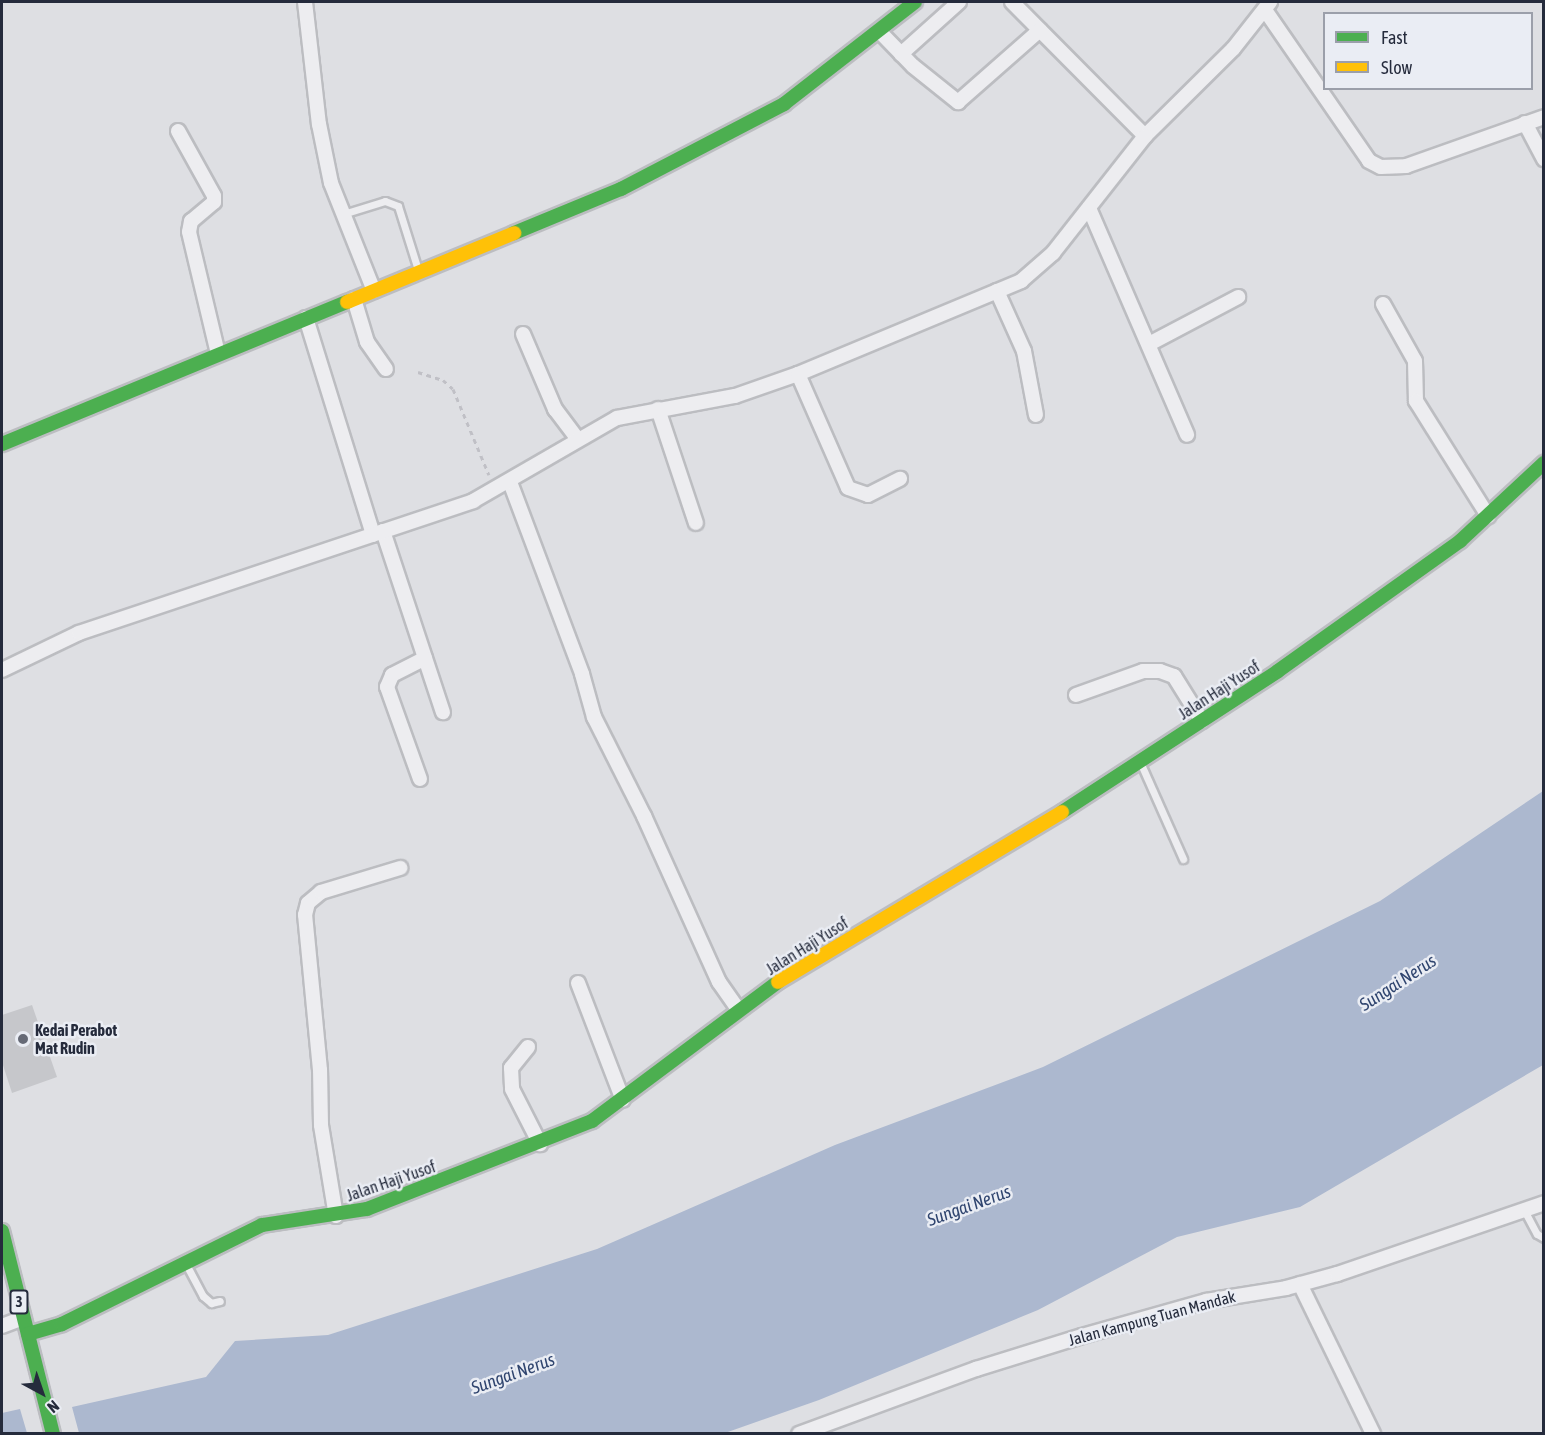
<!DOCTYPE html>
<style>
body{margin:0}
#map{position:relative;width:1545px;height:1435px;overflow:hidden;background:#dedfe3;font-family:"Asap Condensed",sans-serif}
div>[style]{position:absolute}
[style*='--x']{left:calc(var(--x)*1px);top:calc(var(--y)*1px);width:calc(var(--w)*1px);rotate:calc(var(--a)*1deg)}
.water>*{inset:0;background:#acb8cf}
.building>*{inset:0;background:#c6c7cb}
.path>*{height:3px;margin-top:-1.5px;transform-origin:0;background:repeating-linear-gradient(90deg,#c0c0c6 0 4.5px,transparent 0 9px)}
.roads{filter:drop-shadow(2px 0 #bcbdc1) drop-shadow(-2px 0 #bcbdc1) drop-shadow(0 2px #bcbdc1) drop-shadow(0 -2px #bcbdc1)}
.lane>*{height:7px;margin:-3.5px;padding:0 3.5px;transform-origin:3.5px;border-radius:3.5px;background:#ededf0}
.street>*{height:14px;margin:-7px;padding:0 7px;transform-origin:7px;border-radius:7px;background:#ededf0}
.fast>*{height:14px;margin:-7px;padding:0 7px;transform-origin:7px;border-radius:7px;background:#4caf50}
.slow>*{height:14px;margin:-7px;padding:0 7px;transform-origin:7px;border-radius:7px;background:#ffc107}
.dots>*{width:16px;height:16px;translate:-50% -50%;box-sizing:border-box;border:3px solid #eaedf4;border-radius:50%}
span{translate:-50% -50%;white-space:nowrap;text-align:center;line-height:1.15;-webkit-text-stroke:5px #eaedf4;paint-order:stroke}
.shield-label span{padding:2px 4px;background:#eaedf4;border:2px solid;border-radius:4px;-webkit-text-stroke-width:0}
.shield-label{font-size:15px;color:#252b3c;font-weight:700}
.street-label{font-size:16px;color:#252b3c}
.poi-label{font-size:16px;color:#252b3c;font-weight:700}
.left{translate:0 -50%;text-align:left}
.water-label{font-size:18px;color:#30456f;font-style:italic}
.frame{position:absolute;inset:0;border:3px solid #252b3c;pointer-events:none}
.legend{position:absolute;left:1323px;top:12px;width:210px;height:78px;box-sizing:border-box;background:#eaedf4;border:2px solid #9b9faa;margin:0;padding:8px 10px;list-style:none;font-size:18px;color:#252b3c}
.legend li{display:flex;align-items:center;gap:12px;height:30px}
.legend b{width:30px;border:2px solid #9b9faa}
.north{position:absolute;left:12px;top:1363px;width:60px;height:60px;-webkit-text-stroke:4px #eaedf4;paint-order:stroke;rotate:140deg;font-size:16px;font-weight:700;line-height:24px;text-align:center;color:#252b3c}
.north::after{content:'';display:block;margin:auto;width:21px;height:27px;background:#252b3c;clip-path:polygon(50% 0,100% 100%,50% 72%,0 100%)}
</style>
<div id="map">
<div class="water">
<div style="clip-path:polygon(1543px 791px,1543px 1065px,1300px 1207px,1177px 1237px,1038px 1310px,819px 1400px,725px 1433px,79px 1433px,72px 1407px,206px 1377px,235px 1341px,328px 1335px,597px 1249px,835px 1145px,1043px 1067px,1380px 901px)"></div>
<div style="clip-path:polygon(20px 1409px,27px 1433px,2px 1433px,2px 1413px)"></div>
</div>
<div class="building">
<div style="clip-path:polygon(32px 1005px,57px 1077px,12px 1093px,2px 1062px,2px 1015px)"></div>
</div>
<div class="path">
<div style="--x:418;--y:372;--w:26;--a:18"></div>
<div style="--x:443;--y:380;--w:13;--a:42"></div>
<div style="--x:453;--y:389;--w:93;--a:67.3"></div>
</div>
<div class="roads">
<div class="lane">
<div style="--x:343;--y:214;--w:44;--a:-17.2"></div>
<div style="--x:385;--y:201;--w:14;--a:21"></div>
<div style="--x:398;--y:206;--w:67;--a:72.6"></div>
<div style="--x:1141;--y:764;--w:104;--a:66.1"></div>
<div style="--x:1524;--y:1210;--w:27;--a:62"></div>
<div style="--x:1537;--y:1234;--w:8;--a:30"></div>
<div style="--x:187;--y:1266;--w:34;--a:62"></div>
<div style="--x:203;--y:1296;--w:11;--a:41"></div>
<div style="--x:211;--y:1303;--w:9;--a:-13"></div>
</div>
<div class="street">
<div style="--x:305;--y:2;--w:123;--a:83.5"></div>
<div style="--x:319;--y:124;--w:60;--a:78.5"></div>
<div style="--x:331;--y:183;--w:116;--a:68.3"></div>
<div style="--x:1012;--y:2;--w:189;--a:45.2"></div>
<div style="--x:1145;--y:136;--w:124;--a:-44.7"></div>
<div style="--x:1233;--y:49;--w:60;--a:-51.8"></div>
<div style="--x:1265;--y:10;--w:183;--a:55.4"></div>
<div style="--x:1369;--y:161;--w:13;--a:27"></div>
<div style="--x:1381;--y:167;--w:25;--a:-2"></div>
<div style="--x:1406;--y:166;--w:146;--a:-19.5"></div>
<div style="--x:880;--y:32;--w:47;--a:45.9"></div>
<div style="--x:913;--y:66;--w:58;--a:38.7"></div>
<div style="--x:958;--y:102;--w:109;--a:-41.3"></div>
<div style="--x:901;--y:54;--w:78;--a:-41.9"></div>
<div style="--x:1525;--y:123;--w:41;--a:62.2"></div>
<div style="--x:178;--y:131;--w:74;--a:61"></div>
<div style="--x:214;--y:196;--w:6;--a:90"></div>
<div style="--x:214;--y:202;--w:30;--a:140"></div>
<div style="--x:191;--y:221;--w:11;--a:100"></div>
<div style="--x:189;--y:232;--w:125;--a:76.6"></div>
<div style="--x:1089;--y:208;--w:247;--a:66.6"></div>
<div style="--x:997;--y:291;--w:66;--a:65.8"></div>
<div style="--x:1024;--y:351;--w:65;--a:79.4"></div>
<div style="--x:354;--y:299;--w:45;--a:73.2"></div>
<div style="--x:367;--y:342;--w:33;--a:55"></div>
<div style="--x:1383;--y:304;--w:65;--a:60.7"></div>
<div style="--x:1415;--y:361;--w:40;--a:88.6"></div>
<div style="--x:1416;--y:401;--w:136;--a:57.9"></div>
<div style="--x:306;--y:318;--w:227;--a:72.8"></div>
<div style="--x:523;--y:334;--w:82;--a:66.9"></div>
<div style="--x:555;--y:409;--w:38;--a:53"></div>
<div style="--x:1149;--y:344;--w:101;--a:-27.8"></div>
<div style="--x:798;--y:374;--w:124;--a:66.3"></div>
<div style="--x:848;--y:488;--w:21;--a:19"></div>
<div style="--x:868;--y:495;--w:36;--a:-27"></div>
<div style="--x:658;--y:409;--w:120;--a:71.6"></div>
<div style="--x:510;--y:482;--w:205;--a:69.4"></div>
<div style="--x:582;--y:674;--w:45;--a:74.4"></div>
<div style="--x:594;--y:717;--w:111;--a:63.2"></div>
<div style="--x:644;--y:816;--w:182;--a:65.7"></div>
<div style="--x:719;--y:982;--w:33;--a:55"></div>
<div style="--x:383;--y:531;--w:191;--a:71.7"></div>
<div style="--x:2;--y:670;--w:85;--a:-25.7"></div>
<div style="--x:79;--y:633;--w:416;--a:-18.5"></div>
<div style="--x:473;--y:501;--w:166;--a:-30"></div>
<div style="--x:617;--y:418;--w:120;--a:-10.6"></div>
<div style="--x:735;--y:396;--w:67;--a:-19.2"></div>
<div style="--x:798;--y:374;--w:242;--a:-22.6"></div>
<div style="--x:1021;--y:281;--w:43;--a:-41.2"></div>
<div style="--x:1053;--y:253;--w:149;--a:-51.8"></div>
<div style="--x:1076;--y:695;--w:71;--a:-19.7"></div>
<div style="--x:1143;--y:671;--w:17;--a:0"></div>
<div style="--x:1160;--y:671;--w:15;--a:20"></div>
<div style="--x:1174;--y:676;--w:53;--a:58.1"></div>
<div style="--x:420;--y:779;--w:98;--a:-109.7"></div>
<div style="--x:387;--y:687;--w:13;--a:-67"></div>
<div style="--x:392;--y:675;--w:37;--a:-27"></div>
<div style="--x:578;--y:983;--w:125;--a:69"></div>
<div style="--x:528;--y:1047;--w:27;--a:129"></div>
<div style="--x:511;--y:1068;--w:21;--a:87"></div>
<div style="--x:512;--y:1089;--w:62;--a:63"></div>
<div style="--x:336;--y:1216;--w:92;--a:-99.4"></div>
<div style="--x:321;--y:1125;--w:55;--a:-91"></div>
<div style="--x:320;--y:1070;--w:156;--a:-95.5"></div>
<div style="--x:305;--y:915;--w:12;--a:-76"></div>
<div style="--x:308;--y:903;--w:17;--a:-40"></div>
<div style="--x:321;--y:892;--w:83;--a:-16.9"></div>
<div style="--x:1300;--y:1284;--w:167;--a:64"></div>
<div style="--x:2;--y:1326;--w:22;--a:-21"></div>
<div style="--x:799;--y:1434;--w:189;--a:-20.2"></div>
<div style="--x:976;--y:1369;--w:111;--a:-17.3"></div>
<div style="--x:1082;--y:1336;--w:129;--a:-15.8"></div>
<div style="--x:1206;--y:1301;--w:81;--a:-9.2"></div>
<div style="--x:1286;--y:1288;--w:53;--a:-15.4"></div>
<div style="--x:1337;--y:1274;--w:219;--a:-18.9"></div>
</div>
<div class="fast">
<div style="--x:514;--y:233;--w:116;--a:-22.4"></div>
<div style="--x:621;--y:189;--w:184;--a:-27.5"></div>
<div style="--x:784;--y:104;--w:166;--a:-37.9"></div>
<div style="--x:2;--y:444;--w:373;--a:-22.4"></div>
<div style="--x:1062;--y:812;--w:258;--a:-33.1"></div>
<div style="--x:1278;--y:671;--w:224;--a:-35.5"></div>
<div style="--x:1460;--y:541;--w:115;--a:-42.9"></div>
<div style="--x:2;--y:1231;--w:209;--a:75.9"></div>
<div style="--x:28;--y:1334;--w:35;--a:-16"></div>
<div style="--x:62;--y:1324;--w:223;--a:-26.3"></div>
<div style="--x:262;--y:1225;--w:106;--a:-8.7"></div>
<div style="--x:367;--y:1209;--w:242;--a:-21.4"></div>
<div style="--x:592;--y:1121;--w:232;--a:-36.8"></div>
</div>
<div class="slow">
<div style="--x:347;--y:302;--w:181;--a:-22.4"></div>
<div style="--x:778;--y:982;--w:331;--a:-30.9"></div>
</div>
</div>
<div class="dots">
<div style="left:23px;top:1039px;background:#666a76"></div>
</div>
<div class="shield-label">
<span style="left:19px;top:1302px">3</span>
</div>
<div class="street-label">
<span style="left:1219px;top:690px;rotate:-33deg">Jalan Haji Yusof</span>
<span style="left:807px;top:946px;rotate:-32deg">Jalan Haji Yusof</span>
<span style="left:391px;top:1181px;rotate:-19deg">Jalan Haji Yusof</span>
<span style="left:1152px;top:1318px;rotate:-15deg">Jalan Kampung Tuan Mandak</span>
</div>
<div class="poi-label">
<span class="left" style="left:35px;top:1039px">Kedai Perabot<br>Mat Rudin</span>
</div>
<div class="water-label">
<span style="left:1398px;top:983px;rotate:-33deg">Sungai Nerus</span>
<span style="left:969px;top:1206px;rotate:-20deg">Sungai Nerus</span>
<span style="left:513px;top:1374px;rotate:-20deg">Sungai Nerus</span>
</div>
<div class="frame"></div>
<ul class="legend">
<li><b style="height:8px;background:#4caf50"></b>Fast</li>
<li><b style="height:8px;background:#ffc107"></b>Slow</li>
</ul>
<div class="north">N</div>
</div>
